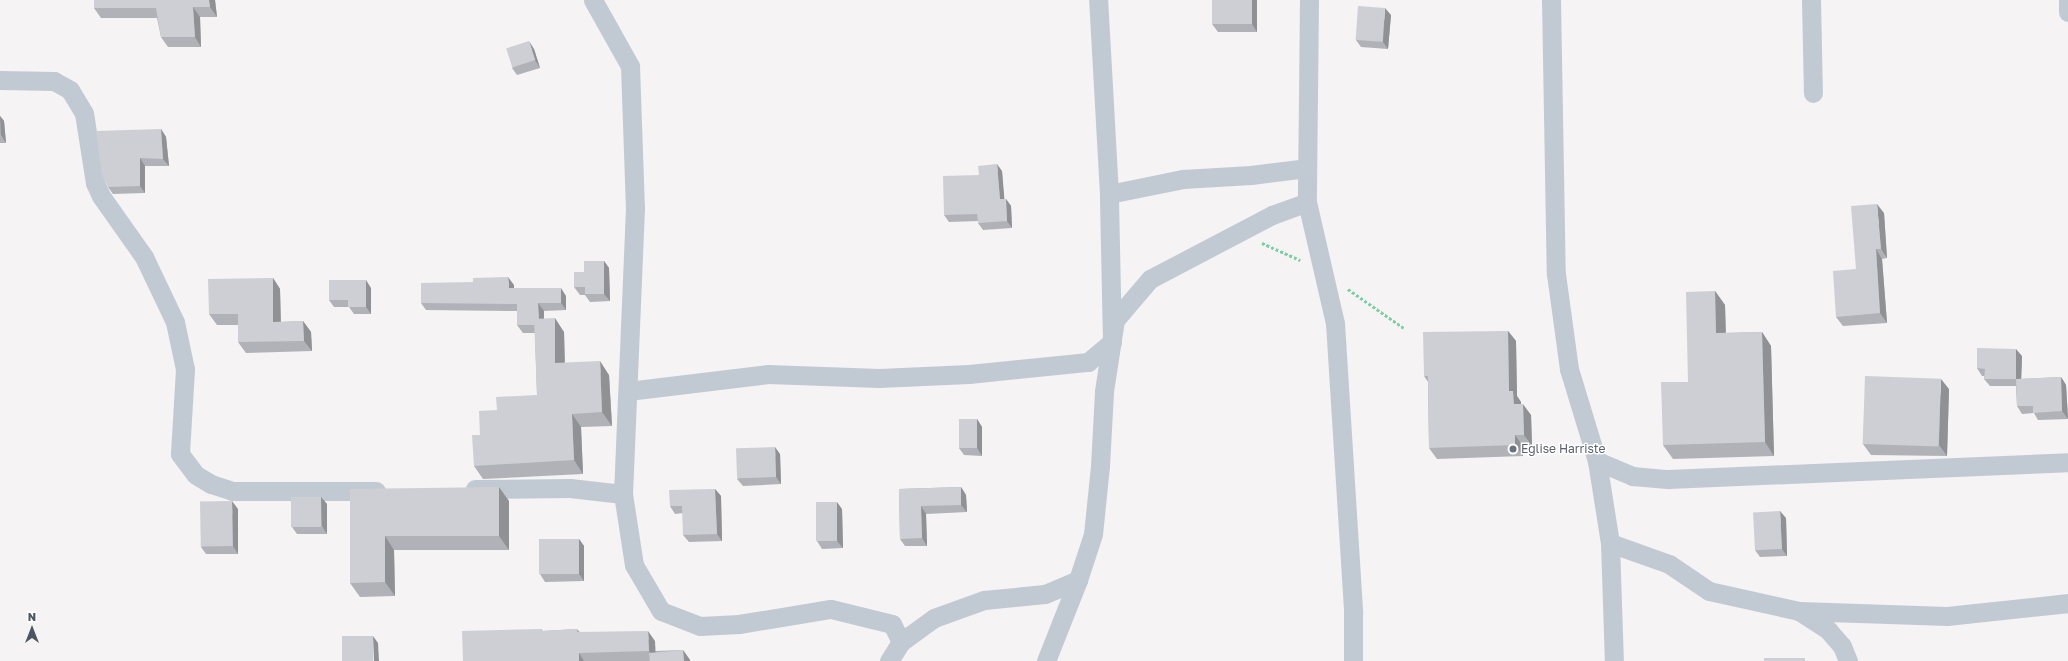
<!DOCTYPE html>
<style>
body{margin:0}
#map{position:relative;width:2068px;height:661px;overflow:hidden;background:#f5f3f3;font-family:"Golos Text",sans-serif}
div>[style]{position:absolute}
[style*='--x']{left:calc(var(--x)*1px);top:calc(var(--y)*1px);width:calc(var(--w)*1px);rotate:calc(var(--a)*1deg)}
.path>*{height:2.5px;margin-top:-1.25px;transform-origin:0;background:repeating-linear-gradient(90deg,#7ad0a6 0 3px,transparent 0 5px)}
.minor>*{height:19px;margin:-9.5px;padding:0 9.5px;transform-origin:9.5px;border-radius:9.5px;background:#c1cad2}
.wall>*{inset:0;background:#b0b2b7}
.shaded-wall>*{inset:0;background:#909195}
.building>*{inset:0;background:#cdcfd5;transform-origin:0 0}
.dots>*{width:11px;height:11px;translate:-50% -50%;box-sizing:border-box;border:2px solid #fff;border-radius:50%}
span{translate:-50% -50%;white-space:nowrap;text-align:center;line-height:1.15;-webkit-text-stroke:3px #fff;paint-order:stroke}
.worship-label{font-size:12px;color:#5b616d}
.left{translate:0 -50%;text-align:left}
.north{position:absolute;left:12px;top:609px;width:40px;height:40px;-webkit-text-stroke:3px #fff;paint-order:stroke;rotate:0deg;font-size:11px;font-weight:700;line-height:16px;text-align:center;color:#4a5661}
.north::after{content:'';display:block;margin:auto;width:14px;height:18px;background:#4a5661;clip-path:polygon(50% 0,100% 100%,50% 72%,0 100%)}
</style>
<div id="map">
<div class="path">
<div style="--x:1262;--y:243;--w:42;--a:24.1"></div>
<div style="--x:1348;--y:289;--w:68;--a:34.9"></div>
</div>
<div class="minor">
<div style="--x:593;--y:0;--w:76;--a:60.7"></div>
<div style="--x:630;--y:66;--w:142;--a:88"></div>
<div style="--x:635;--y:208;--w:286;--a:92.4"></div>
<div style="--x:623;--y:494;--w:72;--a:81.2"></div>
<div style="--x:634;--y:565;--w:53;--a:59.6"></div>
<div style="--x:661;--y:611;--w:42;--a:21"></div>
<div style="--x:700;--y:626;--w:39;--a:-3"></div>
<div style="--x:739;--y:624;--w:93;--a:-9.3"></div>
<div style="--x:831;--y:609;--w:63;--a:13.8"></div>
<div style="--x:892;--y:624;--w:20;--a:63"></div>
<div style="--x:1309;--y:0;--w:202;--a:90.6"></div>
<div style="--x:1307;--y:202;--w:124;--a:77"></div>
<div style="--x:1335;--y:323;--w:291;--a:86.4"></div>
<div style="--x:1353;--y:613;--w:48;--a:90"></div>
<div style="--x:1551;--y:0;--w:274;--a:89"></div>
<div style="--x:1556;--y:274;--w:96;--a:82.2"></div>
<div style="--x:1569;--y:369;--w:96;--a:73.1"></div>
<div style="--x:1597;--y:461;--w:83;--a:81"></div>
<div style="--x:1610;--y:543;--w:118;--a:88.1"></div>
<div style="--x:1811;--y:0;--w:93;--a:88.8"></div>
<div style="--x:2068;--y:0;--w:12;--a:90"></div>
<div style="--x:0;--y:80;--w:54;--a:1.1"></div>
<div style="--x:54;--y:81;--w:18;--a:29"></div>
<div style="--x:70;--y:90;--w:27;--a:59"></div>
<div style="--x:84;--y:113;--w:71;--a:81.1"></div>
<div style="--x:95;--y:183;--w:14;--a:65"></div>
<div style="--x:101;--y:196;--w:75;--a:54.8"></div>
<div style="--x:144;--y:257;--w:72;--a:64.5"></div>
<div style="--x:175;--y:322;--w:48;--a:78"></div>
<div style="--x:185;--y:369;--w:85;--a:93.4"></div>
<div style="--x:180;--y:454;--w:26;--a:53"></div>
<div style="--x:196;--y:475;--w:17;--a:31"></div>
<div style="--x:211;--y:484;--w:22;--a:18"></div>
<div style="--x:232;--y:491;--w:144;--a:0"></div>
<div style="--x:1109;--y:194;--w:76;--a:-11.5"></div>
<div style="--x:1183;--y:179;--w:68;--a:-3.4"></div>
<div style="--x:1251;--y:175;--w:56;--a:-7.1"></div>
<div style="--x:628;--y:391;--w:141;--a:-6.9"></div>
<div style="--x:768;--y:374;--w:111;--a:2.1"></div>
<div style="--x:879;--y:378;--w:90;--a:-2.5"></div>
<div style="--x:969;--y:374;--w:120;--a:-5.8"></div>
<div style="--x:1088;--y:362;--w:31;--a:-40"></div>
<div style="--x:1112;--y:342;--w:148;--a:-91.2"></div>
<div style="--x:1109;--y:194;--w:194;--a:-93.2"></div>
<div style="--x:1597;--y:461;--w:38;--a:23"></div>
<div style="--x:1632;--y:476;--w:36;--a:5"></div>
<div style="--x:1668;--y:479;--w:400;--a:-2.4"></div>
<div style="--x:475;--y:489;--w:95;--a:-0.6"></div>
<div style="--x:570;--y:488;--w:53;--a:6.5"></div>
<div style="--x:1610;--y:543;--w:63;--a:19.6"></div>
<div style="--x:1669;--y:564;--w:48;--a:34"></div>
<div style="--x:1709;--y:591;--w:92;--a:12.5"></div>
<div style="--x:1799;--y:611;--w:148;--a:1.9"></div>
<div style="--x:1947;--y:616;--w:122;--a:-6.1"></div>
<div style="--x:1799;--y:611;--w:35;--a:33"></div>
<div style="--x:1828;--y:630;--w:21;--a:49"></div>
<div style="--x:1842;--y:646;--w:16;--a:68"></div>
<div style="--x:889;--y:661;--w:22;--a:-58"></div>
<div style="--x:901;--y:642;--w:41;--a:-36"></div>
<div style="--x:934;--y:618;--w:53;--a:-19.8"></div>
<div style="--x:984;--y:600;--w:61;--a:-5.6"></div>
<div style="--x:1045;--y:594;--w:36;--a:-23"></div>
<div style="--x:1078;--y:580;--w:48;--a:-71.9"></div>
<div style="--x:1093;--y:534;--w:68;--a:-84.1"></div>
<div style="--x:1100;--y:466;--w:75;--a:-86.9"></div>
<div style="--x:1104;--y:391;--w:72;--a:-81.2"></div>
<div style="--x:1115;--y:320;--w:54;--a:-49.5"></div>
<div style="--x:1150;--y:279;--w:138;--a:-27.7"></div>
<div style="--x:1272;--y:215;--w:37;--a:-20"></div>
<div style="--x:1046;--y:661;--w:87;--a:-68.4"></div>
</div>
<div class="wall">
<div style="clip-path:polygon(215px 0,217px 17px,200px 17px,201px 47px,168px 47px,161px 37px,157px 18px,101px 18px,94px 8px)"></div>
<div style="clip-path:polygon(1257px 0,1257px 32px,1218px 32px,1212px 24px)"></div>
<div style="clip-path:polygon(1391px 15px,1388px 49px,1361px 47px,1356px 40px)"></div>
<div style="clip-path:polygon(534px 49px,540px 68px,517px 75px,512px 68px)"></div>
<div style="clip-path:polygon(0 116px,4px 121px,6px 143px,0 143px)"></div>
<div style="clip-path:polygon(161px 129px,166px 137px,169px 166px,145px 166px,145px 193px,113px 194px,108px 187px)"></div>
<div style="clip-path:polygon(1002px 171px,1004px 199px,1006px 199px,1011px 206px,1012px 228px,983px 230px,978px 223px,978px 221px,949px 222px,944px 215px,979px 175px)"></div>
<div style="clip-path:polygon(1884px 213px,1887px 258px,1882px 259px,1887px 323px,1843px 326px,1836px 317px,1856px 269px)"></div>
<div style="clip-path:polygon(604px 261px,609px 268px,610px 301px,590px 302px,585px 295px,580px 295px,574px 287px,584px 272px)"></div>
<div style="clip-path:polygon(273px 278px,280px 289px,281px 322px,303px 321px,311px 332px,312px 351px,246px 353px,238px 342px,238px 325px,217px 325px,209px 314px)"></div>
<div style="clip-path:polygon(514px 285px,514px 288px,566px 296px,566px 310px,544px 311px,544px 319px,564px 332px,565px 363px,609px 375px,612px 426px,581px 427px,583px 474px,483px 479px,474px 466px,480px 435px,497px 410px,537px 395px,535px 333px,523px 333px,517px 325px,517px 311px,426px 310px,421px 303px)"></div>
<div style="clip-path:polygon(371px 288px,371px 314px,354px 314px,349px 307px,334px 307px,329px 300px)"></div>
<div style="clip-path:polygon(1715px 291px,1725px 305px,1726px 333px,1762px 332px,1771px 346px,1774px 456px,1673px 459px,1663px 445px,1688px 382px)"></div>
<div style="clip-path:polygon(1508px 331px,1516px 341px,1517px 396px,1521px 402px,1521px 404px,1531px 415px,1532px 446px,1523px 446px,1523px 456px,1437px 459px,1429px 448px,1428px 382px,1424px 376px)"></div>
<div style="clip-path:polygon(2022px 356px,2021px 379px,2061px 377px,2066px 385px,2068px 419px,2038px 420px,2034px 413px,2022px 414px,2017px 406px,2016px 386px,1990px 386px,1984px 379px,1984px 376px,1982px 376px,1977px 368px)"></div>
<div style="clip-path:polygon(1949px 389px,1947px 456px,1871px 455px,1863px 444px)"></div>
<div style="clip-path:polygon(977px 419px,982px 427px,982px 456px,964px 455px,959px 448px)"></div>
<div style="clip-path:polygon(780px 454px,781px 484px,743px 486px,737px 479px)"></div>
<div style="clip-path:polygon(961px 487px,966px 495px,967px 512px,926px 514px,927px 546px,905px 546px,900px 539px,899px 489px)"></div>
<div style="clip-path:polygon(350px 489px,509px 501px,509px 550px,394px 550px,395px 596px,360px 597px,350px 583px)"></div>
<div style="clip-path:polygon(715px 489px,721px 496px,722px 541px,689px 542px,683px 535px,683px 513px,675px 514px,670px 506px)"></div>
<div style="clip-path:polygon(321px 497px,327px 504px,327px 534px,297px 534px,292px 527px)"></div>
<div style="clip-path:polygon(238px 509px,238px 554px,206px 554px,201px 547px)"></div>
<div style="clip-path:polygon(842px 509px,843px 548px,822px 549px,817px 541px)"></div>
<div style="clip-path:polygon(1786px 518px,1787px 556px,1760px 557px,1755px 550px)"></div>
<div style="clip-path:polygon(579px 539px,584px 546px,584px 581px,545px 582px,540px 574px)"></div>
<div style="clip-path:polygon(541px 629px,543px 631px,577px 629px,580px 632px,655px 641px,655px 651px,683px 650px,690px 660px,690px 661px,463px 661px)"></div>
</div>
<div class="shaded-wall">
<div style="clip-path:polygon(209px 0,215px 0,217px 17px,210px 7px)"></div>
<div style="clip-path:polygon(1252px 0,1257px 0,1257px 32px,1252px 24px)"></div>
<div style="clip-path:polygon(193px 7px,200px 17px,201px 47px,195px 37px)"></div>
<div style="clip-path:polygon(1385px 8px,1391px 15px,1388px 49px,1383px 42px)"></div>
<div style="clip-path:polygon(529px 41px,534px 49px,540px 68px,535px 60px)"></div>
<div style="clip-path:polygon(0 116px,4px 121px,6px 143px,1px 135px)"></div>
<div style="clip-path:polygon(161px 129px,166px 137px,169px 166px,163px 159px)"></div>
<div style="clip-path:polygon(140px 158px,145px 166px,145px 193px,140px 186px)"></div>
<div style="clip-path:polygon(997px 164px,1002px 171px,1005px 206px,1000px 199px)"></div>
<div style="clip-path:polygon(1006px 199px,1011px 206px,1012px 228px,1007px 221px)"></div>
<div style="clip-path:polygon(1877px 204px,1884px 213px,1887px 258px,1881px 249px)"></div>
<div style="clip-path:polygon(1876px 249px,1882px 259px,1887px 323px,1880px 313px)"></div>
<div style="clip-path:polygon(604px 261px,609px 268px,610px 301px,604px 294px)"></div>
<div style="clip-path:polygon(508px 277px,514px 285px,514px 296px,509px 288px)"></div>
<div style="clip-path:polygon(273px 278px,280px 289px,281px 333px,273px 322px)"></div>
<div style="clip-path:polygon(366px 280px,371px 288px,371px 314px,366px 307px)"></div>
<div style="clip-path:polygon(561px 288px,566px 296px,566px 310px,561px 303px)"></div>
<div style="clip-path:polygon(1715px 291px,1725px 305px,1726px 347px,1716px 333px)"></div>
<div style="clip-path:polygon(538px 303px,544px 311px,544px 332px,539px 325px)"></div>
<div style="clip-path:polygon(555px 318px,564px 332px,565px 377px,555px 363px)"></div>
<div style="clip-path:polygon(303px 321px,311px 332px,312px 351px,304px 341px)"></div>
<div style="clip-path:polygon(1508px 331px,1516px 341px,1517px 396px,1521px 402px,1521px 415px,1514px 404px,1509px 391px)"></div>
<div style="clip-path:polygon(1762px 332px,1771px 346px,1774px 456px,1765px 442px)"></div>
<div style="clip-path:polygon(2016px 349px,2022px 356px,2021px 386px,2016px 379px)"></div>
<div style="clip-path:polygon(600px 361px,609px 375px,612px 426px,602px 412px)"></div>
<div style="clip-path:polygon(2061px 377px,2066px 385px,2068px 419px,2062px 411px)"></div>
<div style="clip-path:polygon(1941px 379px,1949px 389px,1947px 456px,1939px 445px)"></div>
<div style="clip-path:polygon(1523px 404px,1531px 415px,1532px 446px,1524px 435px)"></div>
<div style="clip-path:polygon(572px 414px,581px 427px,583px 474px,574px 460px)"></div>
<div style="clip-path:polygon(977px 419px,982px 427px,982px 456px,977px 448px)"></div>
<div style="clip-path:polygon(1515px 435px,1523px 446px,1523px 456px,1515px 445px)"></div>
<div style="clip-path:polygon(775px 447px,780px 454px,781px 484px,776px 477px)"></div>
<div style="clip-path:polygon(499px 487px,509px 501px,509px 550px,499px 536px)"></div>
<div style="clip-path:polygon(961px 487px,966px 495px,967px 512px,961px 505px)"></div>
<div style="clip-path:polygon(715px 489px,721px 496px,722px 541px,717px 534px)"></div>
<div style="clip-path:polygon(321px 497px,327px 504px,327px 534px,322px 526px)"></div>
<div style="clip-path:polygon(232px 501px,238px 509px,238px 554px,233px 546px)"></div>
<div style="clip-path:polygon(837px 502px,842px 509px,843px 548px,837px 541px)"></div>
<div style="clip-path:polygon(921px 506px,926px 514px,927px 546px,922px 538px)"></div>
<div style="clip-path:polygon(1780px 511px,1786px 518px,1787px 556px,1782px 549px)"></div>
<div style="clip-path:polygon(385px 536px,394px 550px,395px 596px,385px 582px)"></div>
<div style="clip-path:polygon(579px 539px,584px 546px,584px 581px,579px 574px)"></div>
<div style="clip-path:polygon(648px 631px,655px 641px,656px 661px,649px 651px)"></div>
<div style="clip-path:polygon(373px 636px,378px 643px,379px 661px,374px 661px)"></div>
<div style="clip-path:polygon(683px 650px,690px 660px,690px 661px,684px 661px)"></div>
<div style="clip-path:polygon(579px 653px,584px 661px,579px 661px)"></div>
</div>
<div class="building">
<div style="clip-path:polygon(94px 0,209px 0,210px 7px,193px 7px,195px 37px,161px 37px,156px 8px,94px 8px)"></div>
<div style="left:1212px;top:0;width:40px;height:24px"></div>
<div style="left:1358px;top:6px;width:27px;height:34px;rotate:4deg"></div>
<div style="left:529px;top:41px;width:20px;height:24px;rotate:72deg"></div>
<div style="clip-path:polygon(161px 129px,163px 159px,140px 158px,140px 186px,108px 187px,102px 175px,96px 131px)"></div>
<div style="clip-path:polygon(997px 164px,1000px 199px,1006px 199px,1007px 221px,978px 223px,977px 214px,944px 215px,943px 176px,979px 175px,978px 166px)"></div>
<div style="clip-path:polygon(1877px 204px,1881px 249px,1876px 249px,1880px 313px,1836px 317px,1833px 271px,1856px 269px,1851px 206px)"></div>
<div style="clip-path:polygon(584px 261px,604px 261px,604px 294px,585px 294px,585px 287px,574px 287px,574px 272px,584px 272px)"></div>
<div style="clip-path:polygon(508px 277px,509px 288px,561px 288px,561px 303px,538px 303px,539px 319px,534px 319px,535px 325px,517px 325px,517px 304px,421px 303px,421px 283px,473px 282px,473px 278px)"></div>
<div style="clip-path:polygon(273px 278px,273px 322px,303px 321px,304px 341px,238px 342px,238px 314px,209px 314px,208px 279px)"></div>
<div style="clip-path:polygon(329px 280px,366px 280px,366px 307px,348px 307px,348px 300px,329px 300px)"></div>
<div style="clip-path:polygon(1715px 291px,1716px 333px,1762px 332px,1765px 442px,1663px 445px,1661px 382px,1688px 382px,1686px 292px)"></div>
<div style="clip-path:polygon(555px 318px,555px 363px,600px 361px,602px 412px,572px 414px,574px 460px,474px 466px,472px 435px,480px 435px,479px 411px,497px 410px,496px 397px,537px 395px,534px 319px)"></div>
<div style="clip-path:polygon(1508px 331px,1509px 391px,1513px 391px,1514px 404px,1523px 404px,1524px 435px,1515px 435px,1515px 445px,1429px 448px,1428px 376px,1424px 376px,1423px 332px)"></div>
<div style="clip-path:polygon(1977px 348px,2016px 349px,2016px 379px,1984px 379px,1985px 369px,1977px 368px)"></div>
<div style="left:1865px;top:376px;width:76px;height:68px;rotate:2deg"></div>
<div style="clip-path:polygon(2061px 377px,2062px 411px,2033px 413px,2033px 406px,2017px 406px,2016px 379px)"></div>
<div style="left:959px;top:419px;width:18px;height:29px"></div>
<div style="left:775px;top:447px;width:30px;height:39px;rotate:88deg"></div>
<div style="clip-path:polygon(499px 487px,499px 536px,385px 536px,385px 582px,350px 583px,350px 489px)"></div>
<div style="clip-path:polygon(961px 487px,961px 505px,921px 506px,922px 538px,900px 539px,899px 489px)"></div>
<div style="clip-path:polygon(715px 489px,717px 534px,683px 535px,682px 506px,670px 506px,669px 490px)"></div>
<div style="left:291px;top:497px;width:30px;height:30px"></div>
<div style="left:232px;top:501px;width:45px;height:32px;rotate:89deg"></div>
<div style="left:816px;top:502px;width:21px;height:39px"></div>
<div style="left:1780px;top:511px;width:38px;height:27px;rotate:87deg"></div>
<div style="left:539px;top:539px;width:40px;height:35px"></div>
<div style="clip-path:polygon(541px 629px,542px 631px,577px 629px,577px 632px,648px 631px,649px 651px,579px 653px,579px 661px,463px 661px,462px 631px)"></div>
<div style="left:342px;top:636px;width:31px;height:25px"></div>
<div style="left:683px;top:650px;width:11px;height:34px;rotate:85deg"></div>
<div style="left:1764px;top:658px;width:41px;height:3px"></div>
</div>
<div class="dots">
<div style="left:1513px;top:449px;background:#6b7280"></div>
</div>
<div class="worship-label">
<span class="left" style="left:1521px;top:449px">Eglise Harriste</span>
</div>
<div class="north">N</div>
</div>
